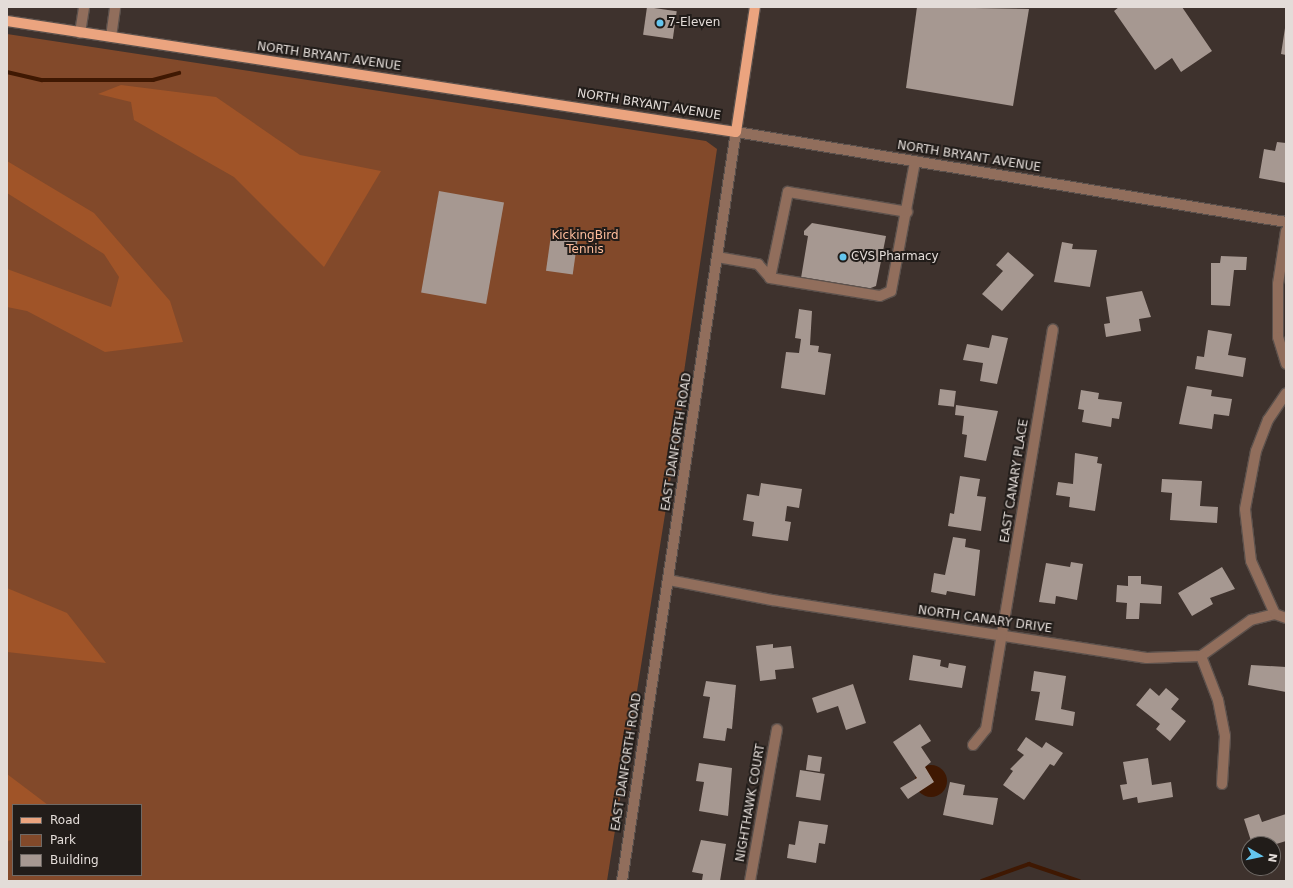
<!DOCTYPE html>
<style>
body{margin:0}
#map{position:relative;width:1293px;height:888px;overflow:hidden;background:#3e322d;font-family:"DejaVu Sans",sans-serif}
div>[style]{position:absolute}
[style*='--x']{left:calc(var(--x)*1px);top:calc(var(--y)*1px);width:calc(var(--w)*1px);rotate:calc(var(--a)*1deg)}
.green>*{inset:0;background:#82492a}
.forest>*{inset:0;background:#a05428}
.water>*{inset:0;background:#3f1802}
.round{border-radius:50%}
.stream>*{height:3.5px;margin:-1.75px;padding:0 1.75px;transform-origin:1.75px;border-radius:1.75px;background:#3f1802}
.building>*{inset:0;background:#a69891;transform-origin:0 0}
.roads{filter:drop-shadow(1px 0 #5c514c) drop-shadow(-1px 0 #5c514c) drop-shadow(0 1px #5c514c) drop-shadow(0 -1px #5c514c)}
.minor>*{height:10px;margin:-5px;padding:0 5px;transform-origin:5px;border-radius:5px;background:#916e5c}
.major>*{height:10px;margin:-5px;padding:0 5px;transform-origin:5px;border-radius:5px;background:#eba47f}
.dots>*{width:11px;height:11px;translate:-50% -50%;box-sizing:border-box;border:2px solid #211c19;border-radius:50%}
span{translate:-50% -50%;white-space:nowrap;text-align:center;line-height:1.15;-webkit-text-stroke:4px #211c19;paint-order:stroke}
.poi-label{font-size:12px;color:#e3dcd8}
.left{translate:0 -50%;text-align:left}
.street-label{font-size:12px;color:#e3dcd8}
.park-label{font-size:12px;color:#febd9c}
.frame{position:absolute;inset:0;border:8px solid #e3dcd8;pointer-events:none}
.legend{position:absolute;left:12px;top:804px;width:130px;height:72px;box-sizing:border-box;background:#211c19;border:1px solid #6f6965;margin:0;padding:5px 7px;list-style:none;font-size:12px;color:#e3dcd8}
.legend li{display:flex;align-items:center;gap:8px;height:20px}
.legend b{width:20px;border:1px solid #6f6965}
.north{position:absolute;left:1241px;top:836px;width:40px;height:40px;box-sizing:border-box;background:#211c19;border:1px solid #6f6965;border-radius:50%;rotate:99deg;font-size:11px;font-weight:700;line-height:16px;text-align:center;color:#e3dcd8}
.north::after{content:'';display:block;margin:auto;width:14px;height:18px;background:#64c5ee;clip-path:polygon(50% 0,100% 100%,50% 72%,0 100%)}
</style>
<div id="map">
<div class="green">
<div style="clip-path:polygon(evenodd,7px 34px,706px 141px,717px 149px,684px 372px,680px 438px,672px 470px,607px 881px,7px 881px,7px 34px,13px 805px,141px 805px,141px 875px,13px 875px,13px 805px)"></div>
</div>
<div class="forest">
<div style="clip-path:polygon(121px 85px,216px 97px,300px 155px,381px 171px,324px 267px,234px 177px,134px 120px,131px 102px,98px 94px)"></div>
<div style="clip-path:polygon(7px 161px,94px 213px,170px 301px,183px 342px,105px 352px,27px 311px,7px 307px,7px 269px,111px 307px,119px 277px,104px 254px,7px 193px)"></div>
<div style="clip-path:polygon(7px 588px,67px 613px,106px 663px,7px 652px)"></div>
<div style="clip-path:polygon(7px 774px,48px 805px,13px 805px,13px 840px,7px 841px)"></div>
</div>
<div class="water">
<div class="round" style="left:915px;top:765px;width:32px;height:32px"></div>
</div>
<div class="stream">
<div style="--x:7;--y:72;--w:36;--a:13"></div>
<div style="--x:42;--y:80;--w:111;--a:0"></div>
<div style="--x:153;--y:80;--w:27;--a:-15"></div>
<div style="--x:982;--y:881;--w:50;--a:-19.9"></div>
<div style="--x:1029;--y:864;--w:53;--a:18.8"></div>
</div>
<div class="building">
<div style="left:647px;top:7px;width:30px;height:28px;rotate:8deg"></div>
<div style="clip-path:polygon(917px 7px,1029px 9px,1013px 106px,906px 88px)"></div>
<div style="clip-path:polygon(1119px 7px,1182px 7px,1212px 51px,1181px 72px,1172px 58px,1155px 70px,1114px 11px)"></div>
<div style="clip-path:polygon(1285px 28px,1286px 28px,1286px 55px,1281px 54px)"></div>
<div style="clip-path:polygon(1277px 142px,1286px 143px,1286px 183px,1259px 178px,1264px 149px,1275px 151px)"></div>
<div style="left:439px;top:191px;width:66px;height:103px;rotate:10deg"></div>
<div style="clip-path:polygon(812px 223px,886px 236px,876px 286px,868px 289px,801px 278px,808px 236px,804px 235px,804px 231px)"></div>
<div style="left:551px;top:235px;width:27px;height:36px;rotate:8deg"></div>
<div style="clip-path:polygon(1062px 242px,1073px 244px,1072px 249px,1097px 250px,1090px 287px,1054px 282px)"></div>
<div style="clip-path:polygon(1008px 252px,1034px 275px,1002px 311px,982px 294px,1003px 271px,996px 265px)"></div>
<div style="clip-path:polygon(1221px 256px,1247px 257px,1246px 270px,1234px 270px,1230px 306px,1211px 305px,1211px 263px,1220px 263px)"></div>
<div style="clip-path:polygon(1142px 291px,1151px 317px,1139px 319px,1141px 331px,1106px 337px,1104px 324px,1110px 323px,1106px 297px)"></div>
<div style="clip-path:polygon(799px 309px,812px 311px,810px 345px,819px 346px,818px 352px,831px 354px,825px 395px,781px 388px,786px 352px,799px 353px,801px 339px,795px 338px)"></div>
<div style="clip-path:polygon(1208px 330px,1232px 334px,1228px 355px,1246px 358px,1243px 377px,1195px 369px,1197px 356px,1204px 357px)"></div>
<div style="clip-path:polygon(992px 335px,1008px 338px,997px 384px,980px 381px,983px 363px,963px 360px,967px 344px,989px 348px)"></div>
<div style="clip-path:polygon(1187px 386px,1212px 390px,1211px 396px,1232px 399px,1229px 416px,1214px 414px,1212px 429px,1179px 424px)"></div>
<div style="left:940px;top:389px;width:16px;height:16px;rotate:7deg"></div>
<div style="clip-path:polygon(1081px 390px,1099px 393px,1098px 399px,1122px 402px,1119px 419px,1112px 418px,1111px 427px,1082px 422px,1084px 410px,1078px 409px)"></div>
<div style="clip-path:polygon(956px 405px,998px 411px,986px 461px,964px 457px,967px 435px,962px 434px,964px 416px,955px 415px)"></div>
<div style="clip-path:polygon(1075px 453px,1098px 457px,1097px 463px,1102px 464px,1095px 511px,1069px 507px,1070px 497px,1056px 495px,1058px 482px,1073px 484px)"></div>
<div style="clip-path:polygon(960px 476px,980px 479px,977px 496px,986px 497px,981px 531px,948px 526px,950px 513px,954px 514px)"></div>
<div style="clip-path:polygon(1162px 479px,1202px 481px,1200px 506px,1218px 507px,1217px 523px,1170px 520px,1172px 493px,1161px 492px)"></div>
<div style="clip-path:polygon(761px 483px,802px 489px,799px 508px,787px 506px,785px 521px,791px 522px,788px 541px,752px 536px,754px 522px,743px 520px,747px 494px,759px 496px)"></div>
<div style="clip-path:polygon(953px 537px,966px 539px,965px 547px,980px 550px,975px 596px,947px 591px,946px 595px,931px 592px,934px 573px,945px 575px)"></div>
<div style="clip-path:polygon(1071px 562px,1083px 564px,1077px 600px,1056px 596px,1055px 604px,1039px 602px,1046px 563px,1070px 567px)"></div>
<div style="clip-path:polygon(1222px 567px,1235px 589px,1210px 598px,1213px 604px,1192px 616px,1178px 593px)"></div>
<div style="clip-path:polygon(1128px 576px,1141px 576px,1141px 584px,1162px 586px,1161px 604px,1140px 603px,1139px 619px,1126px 619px,1127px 603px,1116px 602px,1117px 585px,1128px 586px)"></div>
<div style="clip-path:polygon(773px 644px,773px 648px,791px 646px,794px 668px,775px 670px,776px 679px,760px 681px,756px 646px)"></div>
<div style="clip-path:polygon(913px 655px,941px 660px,940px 666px,948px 668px,949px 663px,966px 666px,962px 688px,909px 680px)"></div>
<div style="clip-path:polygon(1251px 665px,1286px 667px,1286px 692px,1248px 685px)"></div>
<div style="clip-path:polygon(1034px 671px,1066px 676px,1061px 709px,1075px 712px,1073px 726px,1035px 720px,1040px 692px,1031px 691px)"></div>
<div style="clip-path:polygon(706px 681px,736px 685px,732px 729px,727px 728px,725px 741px,703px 738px,710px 697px,703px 696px)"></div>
<div style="clip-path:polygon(853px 684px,866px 723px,846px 730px,838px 706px,817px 713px,812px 698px)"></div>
<div style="clip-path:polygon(1150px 688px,1159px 696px,1166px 688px,1179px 699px,1171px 709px,1186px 721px,1170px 741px,1156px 729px,1160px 724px,1136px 705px)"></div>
<div style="clip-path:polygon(920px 724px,931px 741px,921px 747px,931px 762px,925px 767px,934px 782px,908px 799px,900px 788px,917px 778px,893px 742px)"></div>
<div style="clip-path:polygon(1026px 737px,1042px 748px,1046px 742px,1063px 753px,1054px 766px,1050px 764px,1024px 800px,1003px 785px,1013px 771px,1010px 769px,1024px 755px,1017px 750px)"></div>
<div style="left:808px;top:755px;width:14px;height:15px;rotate:8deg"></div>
<div style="clip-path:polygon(1148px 758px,1152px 785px,1171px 782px,1173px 797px,1138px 803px,1137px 797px,1123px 800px,1120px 785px,1127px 784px,1123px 762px)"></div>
<div style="clip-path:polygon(699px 763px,732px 768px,728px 816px,699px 811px,704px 782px,696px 781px)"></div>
<div style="left:800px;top:770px;width:25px;height:27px;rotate:9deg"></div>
<div style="clip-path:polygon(950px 782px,965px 785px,963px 795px,998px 798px,993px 825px,943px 815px)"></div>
<div style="clip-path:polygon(1259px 814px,1262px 822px,1286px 814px,1286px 841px,1273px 845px,1252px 844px,1244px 819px)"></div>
<div style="clip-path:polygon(799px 821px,828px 825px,825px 844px,819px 843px,816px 863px,787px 858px,789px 844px,795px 845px)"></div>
<div style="clip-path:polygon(701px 840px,726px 844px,720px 881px,702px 880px,703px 874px,692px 872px)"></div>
</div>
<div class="roads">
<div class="minor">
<div style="--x:80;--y:33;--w:26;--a:-81"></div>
<div style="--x:111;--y:37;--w:30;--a:-82"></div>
<div style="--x:1286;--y:231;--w:54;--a:98.6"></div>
<div style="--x:1278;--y:284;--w:53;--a:90"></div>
<div style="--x:1278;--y:337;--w:28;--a:73"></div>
<div style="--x:717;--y:257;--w:42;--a:9.7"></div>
<div style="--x:758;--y:264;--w:18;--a:49"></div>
<div style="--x:770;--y:278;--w:111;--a:9.3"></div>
<div style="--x:880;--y:296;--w:12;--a:-24"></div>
<div style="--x:891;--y:291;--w:132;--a:-79.5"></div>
<div style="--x:770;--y:278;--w:88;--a:-78.2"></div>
<div style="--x:788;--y:192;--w:121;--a:9.5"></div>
<div style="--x:669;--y:580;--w:105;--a:11"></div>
<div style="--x:772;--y:600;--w:379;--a:8.8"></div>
<div style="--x:1147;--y:658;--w:54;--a:-2.1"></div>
<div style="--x:1201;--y:656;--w:62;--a:-35.8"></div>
<div style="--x:1251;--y:620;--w:25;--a:-14"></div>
<div style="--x:1275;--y:614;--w:12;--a:20"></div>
<div style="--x:1275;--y:614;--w:58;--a:-114.4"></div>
<div style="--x:1251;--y:561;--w:52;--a:-96.6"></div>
<div style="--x:1245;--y:509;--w:59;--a:-79.3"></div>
<div style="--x:1256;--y:451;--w:33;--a:-69"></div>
<div style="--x:1268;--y:420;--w:32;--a:-56"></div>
<div style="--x:1201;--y:656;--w:47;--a:68.9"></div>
<div style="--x:1218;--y:700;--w:37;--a:79"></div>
<div style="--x:1225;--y:736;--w:48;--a:93.6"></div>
<div style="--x:973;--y:745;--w:21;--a:-51"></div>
<div style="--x:986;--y:729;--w:405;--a:-80.5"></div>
<div style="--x:622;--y:881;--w:758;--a:-81.35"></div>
<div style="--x:736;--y:132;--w:557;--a:9.29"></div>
<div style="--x:750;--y:881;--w:154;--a:-79.9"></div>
</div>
<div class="major">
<div style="--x:7;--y:21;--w:737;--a:8.66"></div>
<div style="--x:736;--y:132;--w:126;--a:-81.4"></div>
</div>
</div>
<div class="dots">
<div style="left:660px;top:23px;background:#64c5ee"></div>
<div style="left:843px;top:257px;background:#64c5ee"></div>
</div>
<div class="poi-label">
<span class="left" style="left:668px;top:23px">7-Eleven</span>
<span class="left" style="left:851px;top:257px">CVS Pharmacy</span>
</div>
<div class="street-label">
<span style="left:329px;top:57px;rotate:8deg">NORTH BRYANT AVENUE</span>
<span style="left:649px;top:105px;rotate:9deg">NORTH BRYANT AVENUE</span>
<span style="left:969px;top:157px;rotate:9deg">NORTH BRYANT AVENUE</span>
<span style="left:677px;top:442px;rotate:-81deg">EAST DANFORTH ROAD</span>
<span style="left:1015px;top:481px;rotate:-81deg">EAST CANARY PLACE</span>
<span style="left:985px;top:620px;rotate:8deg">NORTH CANARY DRIVE</span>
<span style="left:627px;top:762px;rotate:-81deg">EAST DANFORTH ROAD</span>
<span style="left:751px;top:803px;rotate:-80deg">NIGHTHAWK COURT</span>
</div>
<div class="park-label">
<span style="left:585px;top:243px">KickingBird<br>Tennis</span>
</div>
<div class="frame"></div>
<ul class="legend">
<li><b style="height:5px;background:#eba47f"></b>Road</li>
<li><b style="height:11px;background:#82492a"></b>Park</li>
<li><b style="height:11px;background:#a69891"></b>Building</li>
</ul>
<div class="north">N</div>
</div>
